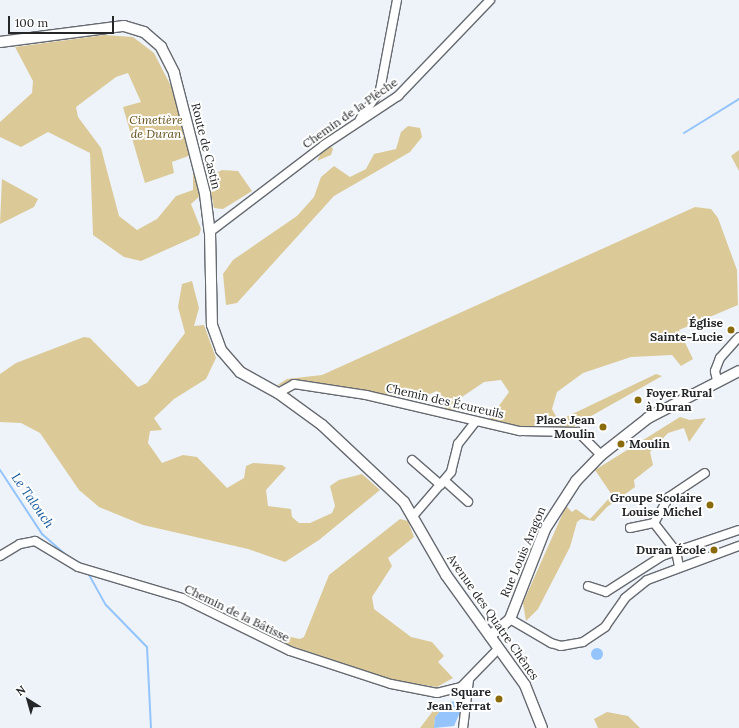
<!DOCTYPE html>
<meta charset="utf-8">
<style>
body{margin:0}
#map{position:relative;width:739px;height:728px;overflow:hidden;background:#edf3f9;font-family:Lora,serif}
div>[style]{position:absolute}
[style*='--x']{left:calc(var(--x)*1px);top:calc(var(--y)*1px);width:calc(var(--w)*1px);rotate:calc(var(--a)*1deg)}
.green>*{inset:0;background:#dcc998}
.water>*{inset:0;background:#94c4fb}
.round{border-radius:50%}
.stream>*{height:2px;margin:-1px;padding:0 1px;transform-origin:1px;border-radius:1px;background:#94c4fb}
.roads{filter:drop-shadow(1px 0 #666a70) drop-shadow(-1px 0 #666a70) drop-shadow(0 1px #666a70) drop-shadow(0 -1px #666a70)}
.minor>*{height:8px;margin:-4px;padding:0 4px;transform-origin:4px;border-radius:4px;background:#fff}
.tertiary>*{height:10px;margin:-5px;padding:0 5px;transform-origin:5px;border-radius:5px;background:#fff}
.dots>*{width:11px;height:11px;translate:-50% -50%;box-sizing:border-box;border:2px solid #fff;border-radius:50%}
span{translate:-50% -50%;white-space:nowrap;text-align:center;line-height:1.15;-webkit-text-stroke:4px #fff;paint-order:stroke}
.street-label{font-size:12px;color:#242628}
.park-label{font-size:12px;color:#64511c;font-style:italic}
.poi-label{font-size:12px;color:#242628;font-weight:700}
.right{translate:-100% -50%;text-align:right}
.left{translate:0 -50%;text-align:left}
.water-label{font-size:13px;color:#155899;font-style:italic}
.north{position:absolute;left:8px;top:680px;width:40px;height:40px;-webkit-text-stroke:3px #fff;paint-order:stroke;rotate:323deg;font-size:11px;font-weight:700;line-height:16px;text-align:center;color:#242628}
.north::after{content:'';display:block;margin:auto;width:14px;height:18px;background:#242628;clip-path:polygon(50% 0,100% 100%,50% 72%,0 100%)}
.scale{position:absolute;left:8px;top:16px;width:106px;height:18px;box-sizing:border-box;border:2px solid #242628;border-top:0;padding-left:5px;font-size:12px;line-height:14px;white-space:nowrap;color:#242628;-webkit-text-stroke:3px #fff;paint-order:stroke}
</style>
<div id="map">
<div class="green">
<div style="clip-path:polygon(104px 35px,133px 37px,154px 53px,174px 92px,191px 155px,172px 162px,174px 173px,145px 183px,123px 107px,141px 102px,128px 73px,116px 77px,76px 107px,78px 117px,101px 148px,119px 216px,137px 230px,157px 219px,176px 196px,193px 190px,193px 166px,202px 194px,191px 204px,201px 229px,199px 235px,141px 261px,124px 257px,93px 235px,90px 153px,48px 132px,21px 147px,0 137px,0 122px,32px 93px,33px 81px,15px 47px)"></div>
<div style="clip-path:polygon(329px 122px,335px 133px,329px 144px,333px 149px,331px 155px,317px 161px,321px 153px,317px 143px)"></div>
<div style="clip-path:polygon(408px 126px,420px 128px,422px 137px,410px 152px,334px 196px,237px 303px,226px 305px,223px 274px,233px 260px,297px 216px,314px 197px,321px 177px,334px 166px,350px 177px,366px 169px,374px 154px,396px 149px,401px 132px)"></div>
<div style="clip-path:polygon(739px 150px,739px 171px,731px 156px)"></div>
<div style="clip-path:polygon(222px 170px,238px 171px,252px 191px,223px 209px,214px 208px,208px 177px)"></div>
<div style="clip-path:polygon(2px 179px,38px 199px,34px 207px,0 224px)"></div>
<div style="clip-path:polygon(695px 207px,711px 209px,718px 218px,737px 270px,738px 305px,679px 330px,693px 359px,681px 366px,672px 355px,631px 357px,583px 373px,557px 392px,552px 409px,557px 418px,562px 419px,656px 374px,662px 376px,577px 424px,566px 435px,519px 435px,483px 428px,509px 392px,501px 380px,484px 382px,462px 397px,454px 412px,444px 408px,444px 398px,437px 391px,418px 399px,296px 382px,276px 386px,287px 379px,322px 375px)"></div>
<div style="clip-path:polygon(192px 281px,199px 308px,194px 326px,204px 325px,216px 358px,206px 379px,174px 399px,154px 418px,162px 430px,150px 431px,148px 443px,162px 463px,183px 455px,197px 457px,227px 488px,244px 478px,246px 466px,253px 463px,282px 465px,286px 468px,266px 490px,268px 506px,291px 509px,292px 517px,299px 523px,310px 523px,332px 513px,335px 506px,330px 486px,339px 480px,362px 474px,380px 490px,319px 540px,285px 562px,248px 549px,143px 525px,99px 507px,79px 490px,40px 433px,21px 423px,0 422px,0 374px,16px 363px,84px 337px,90px 338px,138px 387px,147px 383px,185px 333px,178px 307px,182px 284px)"></div>
<div style="clip-path:polygon(680px 417px,690px 420px,706px 418px,689px 442px,684px 428px,668px 433px,650px 452px,653px 465px,634px 480px,635px 487px,607px 507px,594px 521px,581px 519px,577px 522px,570px 547px,538px 609px,526px 621px,523px 603px,566px 506px,572px 512px,576px 509px,590px 519px,612px 495px,595px 470px)"></div>
<div style="clip-path:polygon(400px 519px,408px 521px,414px 537px,388px 558px,392px 566px,372px 597px,374px 609px,411px 637px,432px 642px,444px 656px,438px 662px,453px 678px,437px 687px,392px 680px,289px 645px,273px 637px,272px 633px,300px 639px,304px 637px,329px 575px)"></div>
<div style="clip-path:polygon(448px 702px,435px 717px,434px 728px,420px 728px,439px 703px)"></div>
<div style="clip-path:polygon(607px 712px,628px 716px,640px 728px,598px 728px,594px 719px)"></div>
</div>
<div class="water">
<div class="round" style="left:591px;top:648px;width:12px;height:12px"></div>
<div style="clip-path:polygon(458px 701px,460px 712px,454px 726px,434px 728px,435px 717px,448px 702px)"></div>
</div>
<div class="stream">
<div style="--x:684;--y:133;--w:65;--a:-31.7"></div>
<div style="--x:0;--y:470;--w:77;--a:56.7"></div>
<div style="--x:42;--y:534;--w:33;--a:41"></div>
<div style="--x:70;--y:558;--w:20;--a:27"></div>
<div style="--x:88;--y:573;--w:37;--a:61"></div>
<div style="--x:106;--y:605;--w:59;--a:45.7"></div>
<div style="--x:147;--y:647;--w:81;--a:87.2"></div>
</div>
<div class="roads">
<div class="minor">
<div style="--x:360;--y:119;--w:35;--a:-55"></div>
<div style="--x:380;--y:90;--w:92;--a:-79.3"></div>
<div style="--x:210;--y:232;--w:143;--a:-37.3"></div>
<div style="--x:324;--y:145;--w:89;--a:-33.5"></div>
<div style="--x:398;--y:96;--w:133;--a:-46.2"></div>
<div style="--x:717;--y:380;--w:9;--a:-103"></div>
<div style="--x:715;--y:371;--w:14;--a:-69"></div>
<div style="--x:720;--y:358;--w:28;--a:-48"></div>
<div style="--x:278;--y:393;--w:18;--a:-29"></div>
<div style="--x:294;--y:384;--w:73;--a:8.7"></div>
<div style="--x:366;--y:395;--w:158;--a:13.2"></div>
<div style="--x:520;--y:431;--w:58;--a:1"></div>
<div style="--x:578;--y:432;--w:33;--a:45"></div>
<div style="--x:412;--y:460;--w:38;--a:41"></div>
<div style="--x:445;--y:481;--w:31;--a:42"></div>
<div style="--x:414;--y:515;--w:57;--a:-49.3"></div>
<div style="--x:451;--y:472;--w:29;--a:-76"></div>
<div style="--x:458;--y:444;--w:28;--a:-52"></div>
<div style="--x:654;--y:523;--w:30;--a:-60"></div>
<div style="--x:669;--y:497;--w:43;--a:-33.7"></div>
<div style="--x:654;--y:523;--w:36;--a:52"></div>
<div style="--x:676;--y:551;--w:16;--a:79"></div>
<div style="--x:630;--y:528;--w:25;--a:-12"></div>
<div style="--x:0;--y:556;--w:23;--a:-31"></div>
<div style="--x:20;--y:544;--w:15;--a:-11"></div>
<div style="--x:35;--y:541;--w:50;--a:31.2"></div>
<div style="--x:78;--y:567;--w:109;--a:16.6"></div>
<div style="--x:182;--y:598;--w:120;--a:26.1"></div>
<div style="--x:290;--y:651;--w:106;--a:18.1"></div>
<div style="--x:391;--y:684;--w:47;--a:11.1"></div>
<div style="--x:437;--y:693;--w:25;--a:-14"></div>
<div style="--x:461;--y:687;--w:54;--a:-45.7"></div>
<div style="--x:588;--y:586;--w:19;--a:18"></div>
<div style="--x:606;--y:592;--w:67;--a:-32.7"></div>
<div style="--x:662;--y:556;--w:81;--a:-18.7"></div>
<div style="--x:510;--y:619;--w:48;--a:30.3"></div>
<div style="--x:551;--y:643;--w:10;--a:17"></div>
<div style="--x:561;--y:646;--w:22;--a:-10"></div>
<div style="--x:583;--y:642;--w:27;--a:-34"></div>
<div style="--x:605;--y:627;--w:35;--a:-55"></div>
<div style="--x:625;--y:598;--w:28;--a:-39"></div>
<div style="--x:647;--y:580;--w:98;--a:-20.3"></div>
<div style="--x:463;--y:728;--w:48;--a:-82.9"></div>
</div>
<div class="tertiary">
<div style="--x:0;--y:42;--w:125;--a:-7.4"></div>
<div style="--x:124;--y:26;--w:21;--a:17"></div>
<div style="--x:144;--y:32;--w:23;--a:41"></div>
<div style="--x:161;--y:47;--w:29;--a:63"></div>
<div style="--x:174;--y:73;--w:125;--a:75.6"></div>
<div style="--x:205;--y:194;--w:38;--a:83"></div>
<div style="--x:210;--y:232;--w:93;--a:88.8"></div>
<div style="--x:212;--y:325;--w:27;--a:70"></div>
<div style="--x:221;--y:350;--w:29;--a:49"></div>
<div style="--x:240;--y:372;--w:43;--a:28.9"></div>
<div style="--x:278;--y:393;--w:54;--a:36"></div>
<div style="--x:322;--y:425;--w:112;--a:43.2"></div>
<div style="--x:404;--y:502;--w:84;--a:60.1"></div>
<div style="--x:446;--y:575;--w:135;--a:54.3"></div>
<div style="--x:525;--y:685;--w:46;--a:68.4"></div>
<div style="--x:490;--y:636;--w:26;--a:-40"></div>
<div style="--x:510;--y:619;--w:97;--a:-68.7"></div>
<div style="--x:545;--y:529;--w:57;--a:-57.1"></div>
<div style="--x:576;--y:481;--w:36;--a:-46"></div>
<div style="--x:601;--y:455;--w:60;--a:-38.2"></div>
<div style="--x:648;--y:418;--w:102;--a:-27.3"></div>
</div>
</div>
<div class="dots">
<div style="left:731px;top:330px;background:#8a6c0d"></div>
<div style="left:638px;top:400px;background:#8a6c0d"></div>
<div style="left:603px;top:427px;background:#8a6c0d"></div>
<div style="left:621px;top:444px;background:#8a6c0d"></div>
<div style="left:710px;top:505px;background:#8a6c0d"></div>
<div style="left:714px;top:550px;background:#8a6c0d"></div>
<div style="left:499px;top:699px;background:#8a6c0d"></div>
</div>
<div class="street-label">
<span style="left:350px;top:113px;rotate:-35deg">Chemin de la Plèche</span>
<span style="left:206px;top:146px;rotate:76deg">Route de Castin</span>
<span style="left:445px;top:401px;rotate:13deg">Chemin des Écureuils</span>
<span style="left:523px;top:552px;rotate:-67deg">Rue Louis Aragon</span>
<span style="left:237px;top:613px;rotate:26deg">Chemin de la Bâtisse</span>
<span style="left:493px;top:617px;rotate:55deg">Avenue des Quatre Chênes</span>
</div>
<div class="park-label">
<span style="left:156px;top:127px">Cimetière<br>de Duran</span>
</div>
<div class="poi-label">
<span class="right" style="left:723px;top:330px">Église<br>Sainte-Lucie</span>
<span class="left" style="left:646px;top:400px">Foyer Rural<br>à Duran</span>
<span class="right" style="left:595px;top:427px">Place Jean<br>Moulin</span>
<span class="left" style="left:629px;top:444px">Moulin</span>
<span class="right" style="left:702px;top:505px">Groupe Scolaire<br>Louise Michel</span>
<span class="right" style="left:706px;top:550px">Duran École</span>
<span class="right" style="left:491px;top:699px">Square<br>Jean Ferrat</span>
</div>
<div class="water-label">
<span style="left:32px;top:501px;rotate:55deg">Le Talouch</span>
</div>
<div class="north">N</div>
<div class="scale">100 m</div>
</div>
